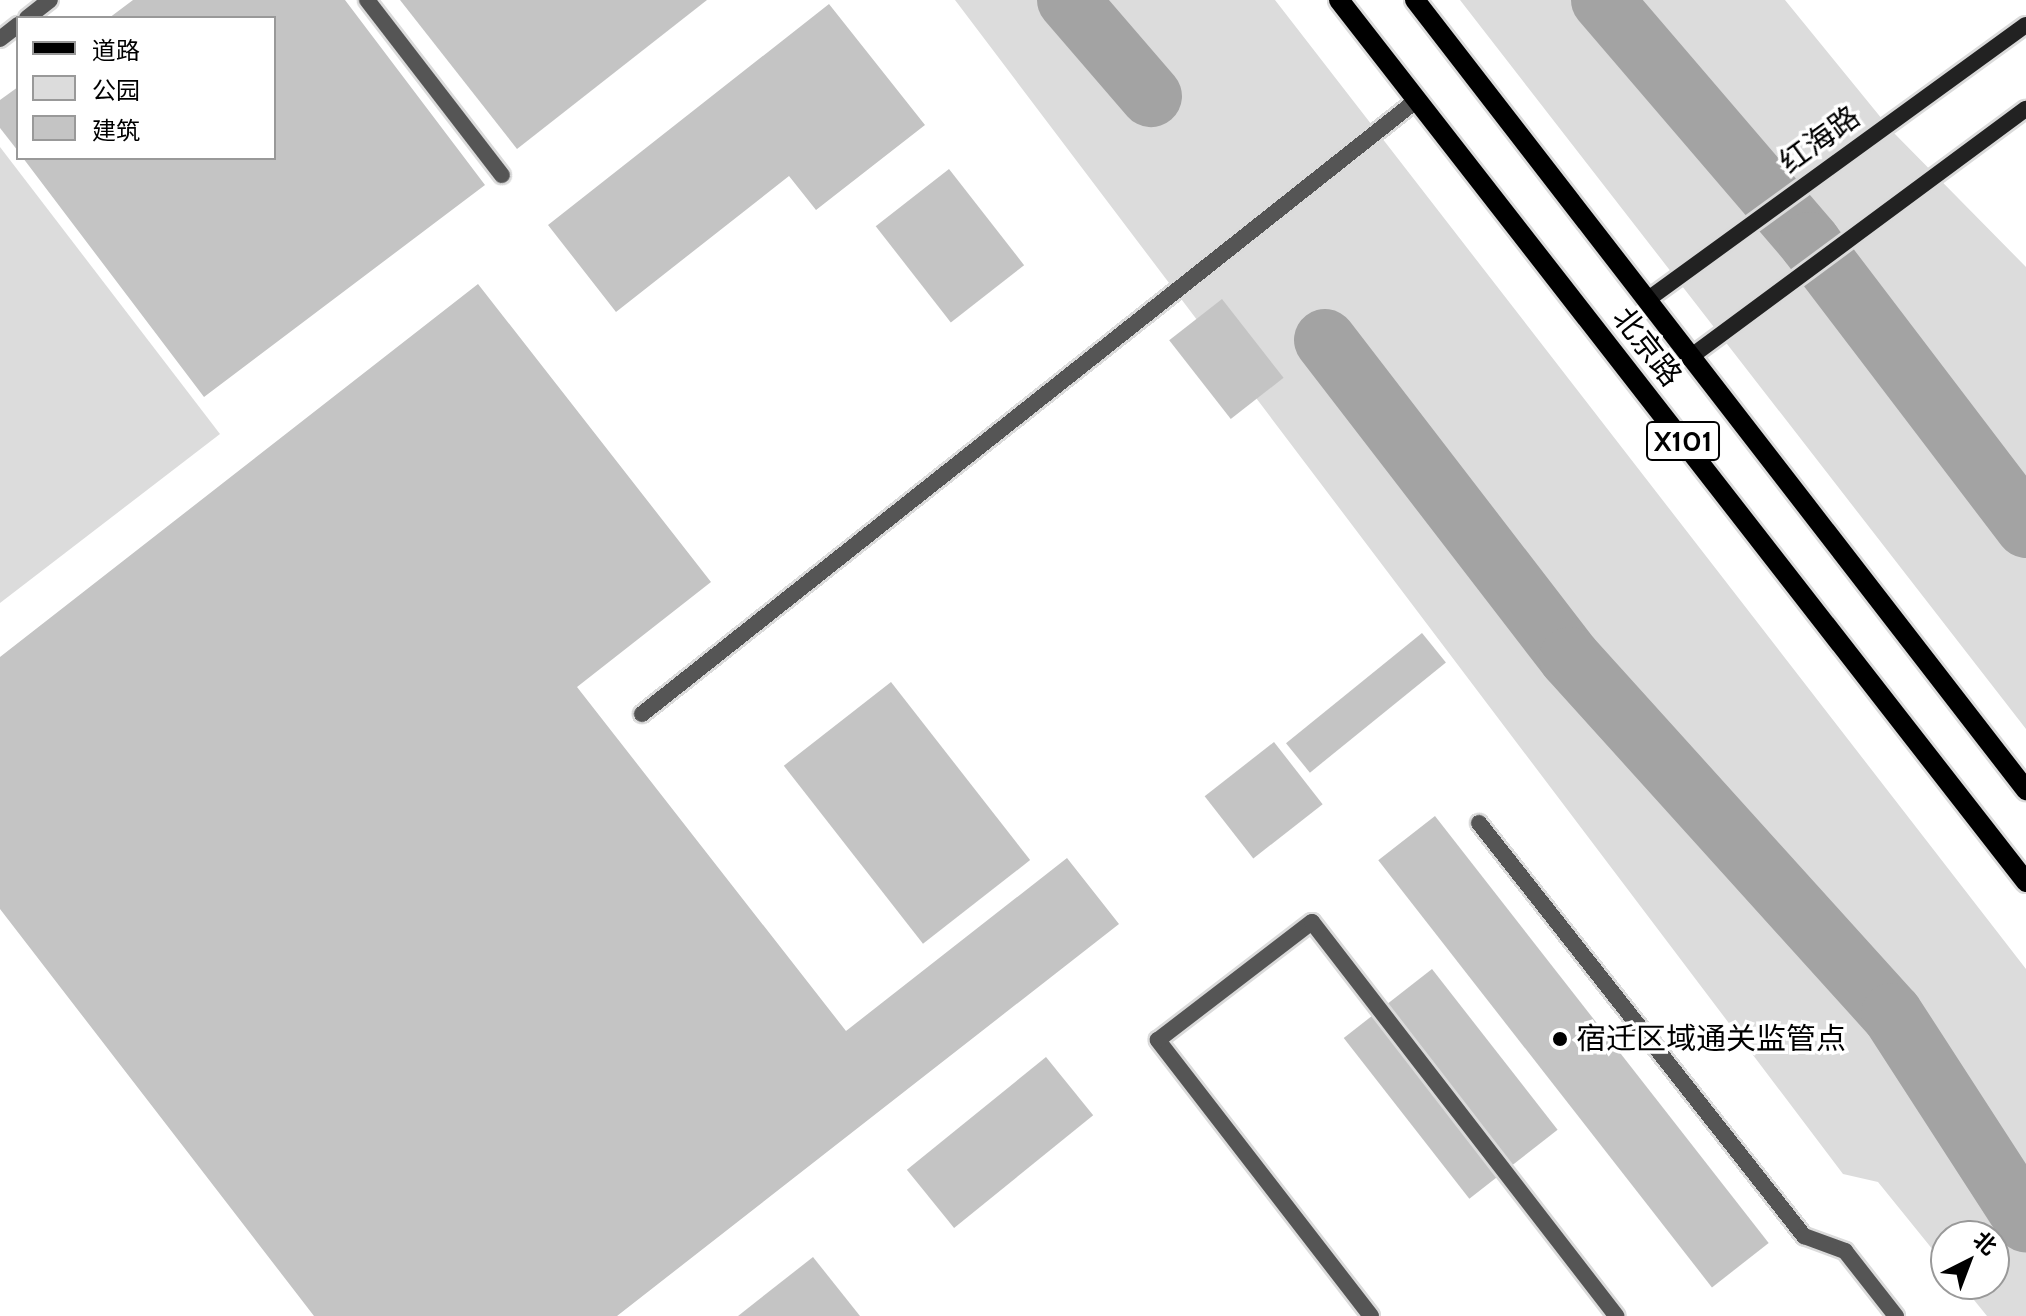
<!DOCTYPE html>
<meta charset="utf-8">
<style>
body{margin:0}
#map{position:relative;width:2026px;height:1316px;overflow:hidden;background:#fff;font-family:Cabin,"Noto Sans SC",sans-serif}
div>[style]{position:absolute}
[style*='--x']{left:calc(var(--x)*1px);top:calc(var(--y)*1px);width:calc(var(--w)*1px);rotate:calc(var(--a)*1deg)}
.green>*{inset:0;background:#dcdcdc}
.river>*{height:62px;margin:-31px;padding:0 31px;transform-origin:31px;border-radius:31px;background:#a3a3a3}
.building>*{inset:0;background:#c4c4c4;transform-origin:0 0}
.roads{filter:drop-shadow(2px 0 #dbdbdb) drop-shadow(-2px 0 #dbdbdb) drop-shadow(0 2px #dbdbdb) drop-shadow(0 -2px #dbdbdb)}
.lane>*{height:16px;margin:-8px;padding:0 8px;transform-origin:8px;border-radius:8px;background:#555}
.secondary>*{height:16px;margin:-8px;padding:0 8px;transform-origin:8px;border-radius:8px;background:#222}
.primary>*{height:20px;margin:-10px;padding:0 10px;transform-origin:10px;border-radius:10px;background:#000}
.dots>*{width:22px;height:22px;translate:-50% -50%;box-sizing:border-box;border:4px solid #fff;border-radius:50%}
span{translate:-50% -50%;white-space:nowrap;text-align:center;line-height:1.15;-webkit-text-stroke:7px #fff;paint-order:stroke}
.shield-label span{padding:2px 6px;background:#fff;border:2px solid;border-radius:6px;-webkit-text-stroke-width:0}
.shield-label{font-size:28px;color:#000;font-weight:700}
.street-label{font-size:30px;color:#000}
.poi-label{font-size:30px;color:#000}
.left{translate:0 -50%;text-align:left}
.legend{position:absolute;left:16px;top:16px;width:260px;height:144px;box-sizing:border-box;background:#fff;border:2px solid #999;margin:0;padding:10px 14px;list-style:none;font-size:24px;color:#000}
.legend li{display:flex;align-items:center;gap:16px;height:40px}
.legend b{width:40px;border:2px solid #999}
.north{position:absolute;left:1930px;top:1220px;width:80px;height:80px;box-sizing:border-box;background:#fff;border:2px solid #999;border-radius:50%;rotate:42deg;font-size:22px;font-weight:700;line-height:32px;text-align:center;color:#000}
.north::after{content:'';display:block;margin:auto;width:28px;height:36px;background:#000;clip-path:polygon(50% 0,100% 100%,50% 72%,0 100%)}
</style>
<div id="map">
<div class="green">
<div style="clip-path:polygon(955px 0,1275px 0,2026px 969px,2026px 1316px,1987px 1316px,1961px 1284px,1994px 1284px,1994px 1236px,1946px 1236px,1946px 1266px,1878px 1182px,1843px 1174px)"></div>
<div style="clip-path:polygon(1460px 0,1785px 0,1891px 130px,2026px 267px,2026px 729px)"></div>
<div style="clip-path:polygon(0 147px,220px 434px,0 603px)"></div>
</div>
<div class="river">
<div style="--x:1068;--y:0;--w:127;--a:49.2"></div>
<div style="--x:1602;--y:0;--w:320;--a:49.4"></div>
<div style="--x:1810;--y:243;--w:357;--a:52.7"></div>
<div style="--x:1325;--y:340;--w:401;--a:52.4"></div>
<div style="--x:1570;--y:658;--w:480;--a:47.9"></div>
<div style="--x:1892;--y:1014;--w:247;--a:57.1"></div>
</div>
<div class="building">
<div style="clip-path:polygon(133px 0,345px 0,485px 185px,204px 397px,23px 158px,274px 158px,274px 18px,109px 18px)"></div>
<div style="clip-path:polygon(400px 0,707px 0,517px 149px)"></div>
<div style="clip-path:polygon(829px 4px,925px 125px,816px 210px,789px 176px,616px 312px,548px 225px)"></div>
<div style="clip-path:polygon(18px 87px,18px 151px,0 128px,0 100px)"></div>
<div style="left:949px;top:169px;width:122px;height:93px;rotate:52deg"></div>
<div style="clip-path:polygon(478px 284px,711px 582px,577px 687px,846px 1031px,1067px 858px,1119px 924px,617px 1316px,314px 1316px,0 909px,0 657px)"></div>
<div style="left:1222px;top:299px;width:100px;height:67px;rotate:52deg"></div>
<div style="left:1422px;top:633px;width:38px;height:175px;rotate:51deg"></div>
<div style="left:891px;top:682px;width:226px;height:136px;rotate:52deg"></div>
<div style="left:1274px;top:742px;width:79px;height:88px;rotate:52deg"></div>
<div style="left:1435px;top:816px;width:542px;height:72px;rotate:52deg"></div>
<div style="left:1432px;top:969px;width:204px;height:112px;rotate:52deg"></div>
<div style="left:1046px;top:1057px;width:75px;height:179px;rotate:51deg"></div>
<div style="clip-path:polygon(813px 1257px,860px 1316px,738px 1316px)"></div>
</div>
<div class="roads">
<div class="lane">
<div style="--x:367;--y:0;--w:221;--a:52.4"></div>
<div style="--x:27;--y:18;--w:29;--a:-38"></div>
<div style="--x:0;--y:39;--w:23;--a:-38"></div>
<div style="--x:642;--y:714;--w:989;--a:-38.39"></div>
<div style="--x:1479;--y:823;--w:526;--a:51.8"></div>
<div style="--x:1804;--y:1236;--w:44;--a:20.1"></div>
<div style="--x:1845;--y:1251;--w:83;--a:51.9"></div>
<div style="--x:1371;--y:1316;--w:349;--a:-127.7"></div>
<div style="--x:1158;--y:1040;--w:194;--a:-37.5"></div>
<div style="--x:1312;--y:922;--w:498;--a:52.3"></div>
</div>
<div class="secondary">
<div style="--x:1647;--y:300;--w:468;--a:-36"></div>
<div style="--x:1689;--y:358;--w:419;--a:-36.5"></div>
</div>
<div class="primary">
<div style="--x:1339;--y:0;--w:1118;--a:52.08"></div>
<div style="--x:1415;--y:0;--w:999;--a:52.28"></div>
</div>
</div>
<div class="dots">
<div style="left:1560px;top:1039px;background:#000"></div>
</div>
<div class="shield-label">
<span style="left:1683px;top:441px">X101</span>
</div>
<div class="street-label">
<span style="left:1820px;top:140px;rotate:-36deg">红海路</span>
<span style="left:1647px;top:347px;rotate:52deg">北京路</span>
</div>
<div class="poi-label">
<span class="left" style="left:1576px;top:1039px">宿迁区域通关监管点</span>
</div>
<ul class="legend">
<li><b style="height:10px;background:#000"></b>道路</li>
<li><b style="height:22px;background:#dcdcdc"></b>公园</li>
<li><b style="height:22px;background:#c4c4c4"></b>建筑</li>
</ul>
<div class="north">北</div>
</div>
